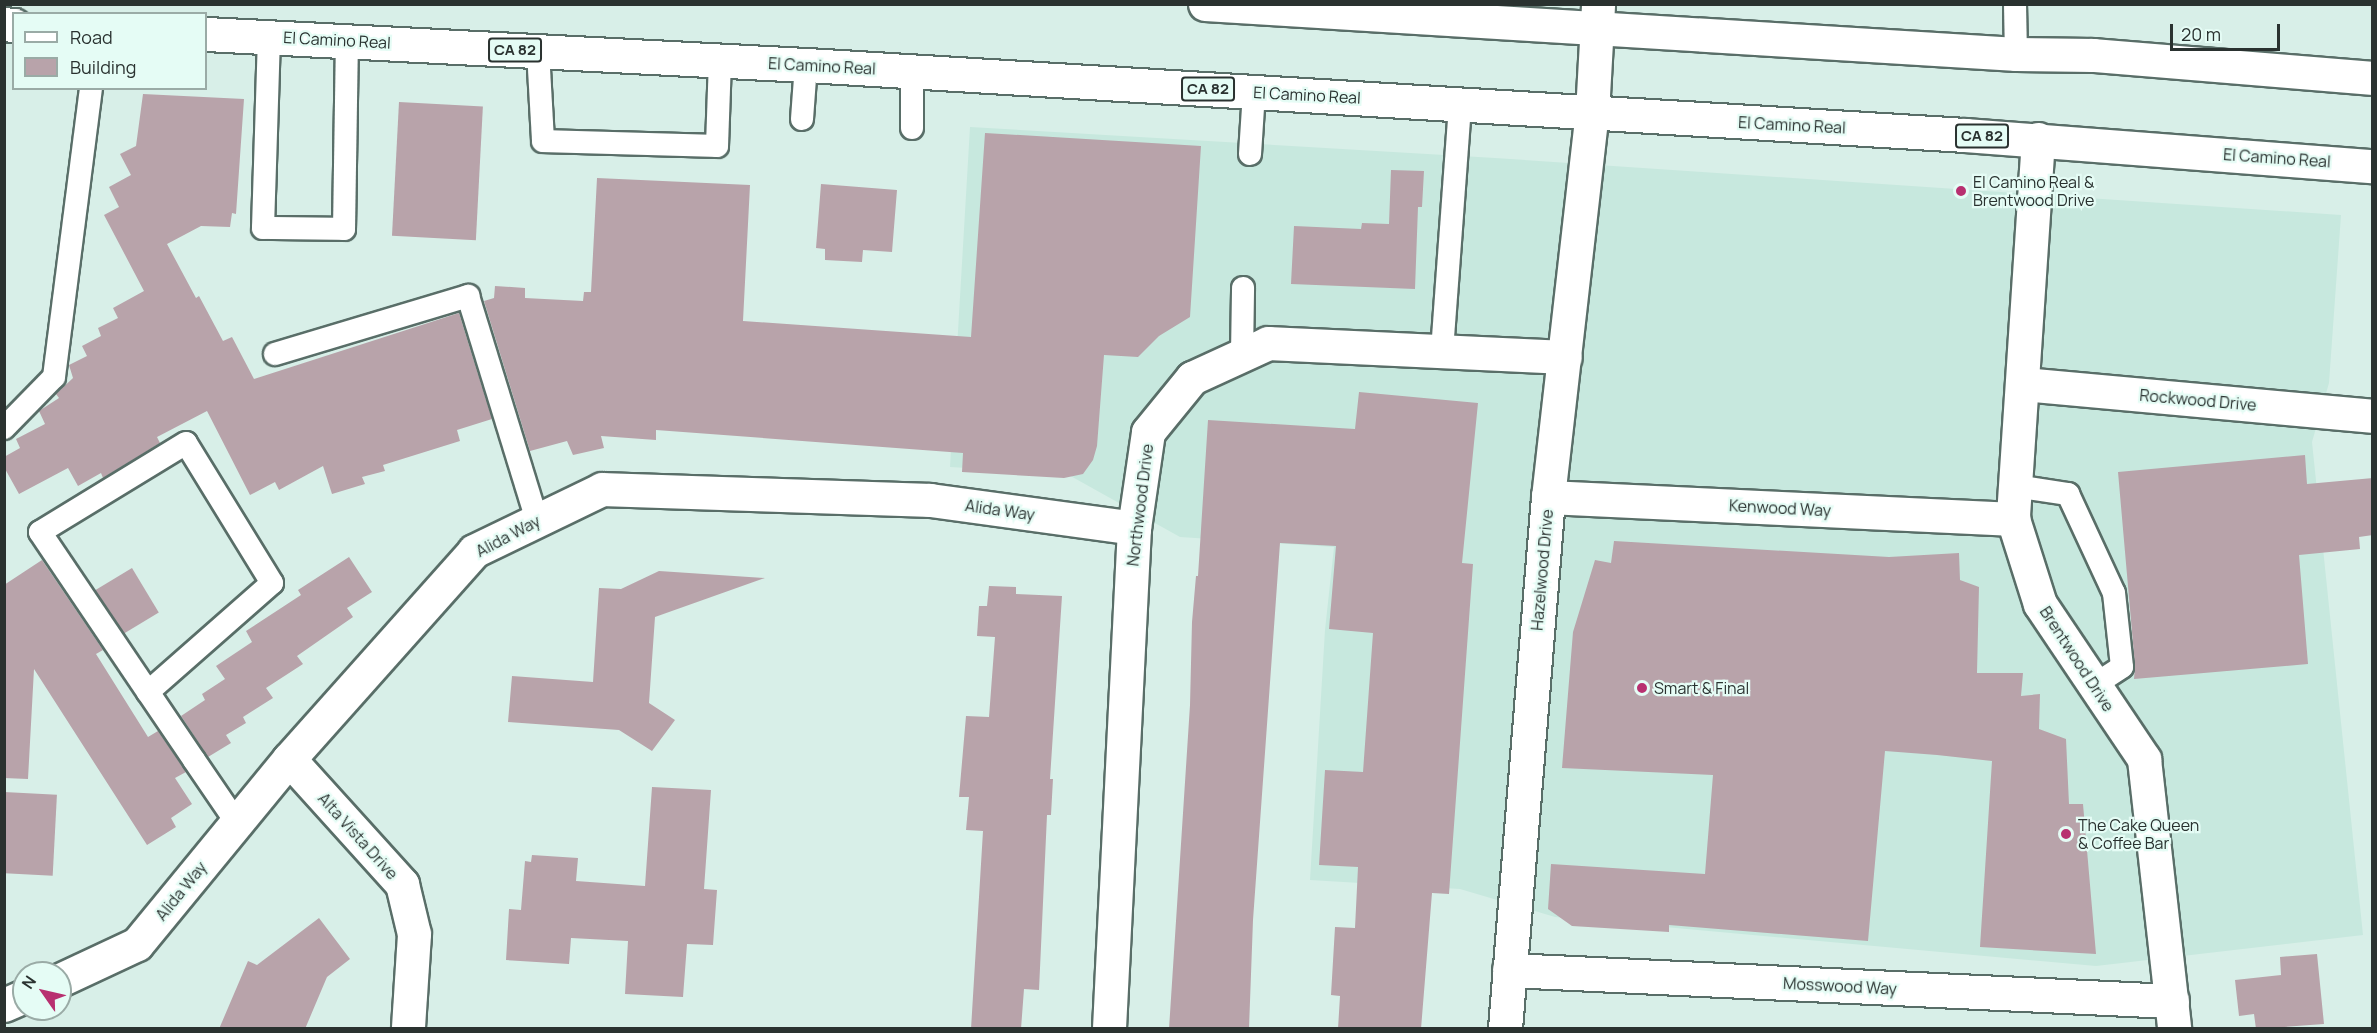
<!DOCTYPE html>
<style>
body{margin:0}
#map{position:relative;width:2377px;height:1033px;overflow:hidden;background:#d8efe8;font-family:Manrope,sans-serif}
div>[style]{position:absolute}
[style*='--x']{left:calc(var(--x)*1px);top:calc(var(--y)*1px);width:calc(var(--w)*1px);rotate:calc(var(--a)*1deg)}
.built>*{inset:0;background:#c7e8de}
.building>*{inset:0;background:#b8a3aa;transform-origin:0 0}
.roads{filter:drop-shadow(2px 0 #596e68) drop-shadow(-2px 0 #596e68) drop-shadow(0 2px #596e68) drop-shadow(0 -2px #596e68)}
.service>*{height:22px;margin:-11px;padding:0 11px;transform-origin:11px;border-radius:11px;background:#fff}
.minor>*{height:33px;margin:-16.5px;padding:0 16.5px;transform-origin:16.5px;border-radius:16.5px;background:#fff}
.secondary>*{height:33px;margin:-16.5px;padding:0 16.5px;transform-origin:16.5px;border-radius:16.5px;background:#fff}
.primary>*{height:33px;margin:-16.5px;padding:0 16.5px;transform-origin:16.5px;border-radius:16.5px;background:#fff}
.dots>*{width:16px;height:16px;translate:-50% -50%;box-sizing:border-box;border:3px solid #e5fcf5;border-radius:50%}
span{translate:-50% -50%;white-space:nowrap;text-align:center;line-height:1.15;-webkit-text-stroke:4.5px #e5fcf5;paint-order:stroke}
.shield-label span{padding:2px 4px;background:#e5fcf5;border:2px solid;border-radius:4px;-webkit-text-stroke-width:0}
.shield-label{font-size:15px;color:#2a3230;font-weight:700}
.street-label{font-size:16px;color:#2a3230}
.poi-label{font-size:16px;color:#2a3230}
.left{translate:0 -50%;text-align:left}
.frame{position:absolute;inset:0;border:6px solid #2a3230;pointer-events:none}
.legend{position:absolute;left:12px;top:12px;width:195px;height:78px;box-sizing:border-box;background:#e5fcf5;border:2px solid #9aaba6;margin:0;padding:8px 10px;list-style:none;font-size:18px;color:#2a3230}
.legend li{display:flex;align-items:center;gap:12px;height:30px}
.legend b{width:30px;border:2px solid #9aaba6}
.north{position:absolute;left:12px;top:961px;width:60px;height:60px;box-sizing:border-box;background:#e5fcf5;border:2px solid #9aaba6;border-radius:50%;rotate:304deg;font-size:16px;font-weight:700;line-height:24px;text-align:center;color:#2a3230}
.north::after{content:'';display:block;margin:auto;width:21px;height:27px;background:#b83070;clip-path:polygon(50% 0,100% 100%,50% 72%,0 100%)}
.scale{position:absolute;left:2170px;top:24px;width:110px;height:27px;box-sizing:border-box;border:3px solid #2a3230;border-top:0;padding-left:8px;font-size:18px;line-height:21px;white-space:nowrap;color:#2a3230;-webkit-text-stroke:4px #e5fcf5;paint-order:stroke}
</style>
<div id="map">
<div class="built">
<div style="clip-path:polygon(970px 127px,1495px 158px,2341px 215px,2329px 383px,2312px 442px,2363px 935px,2096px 966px,1555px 917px,1460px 889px,1310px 880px,1325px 630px,1334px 547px,1180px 537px,1067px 474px,950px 467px)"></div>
</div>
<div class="building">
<div style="clip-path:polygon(143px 94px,244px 99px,236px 214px,232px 213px,230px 227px,201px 226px,167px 244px,196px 298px,199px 296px,223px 341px,232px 337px,254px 379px,459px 313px,492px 419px,457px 430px,460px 441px,383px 465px,385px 471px,362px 477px,365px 484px,332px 494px,323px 466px,279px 490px,275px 482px,250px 495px,207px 411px,157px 437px,160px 443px,103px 478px,101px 473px,78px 486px,68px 468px,19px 494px,4px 467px,4px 457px,20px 448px,16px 439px,45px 424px,39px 411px,59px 398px,56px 394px,73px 378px,69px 365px,87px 356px,82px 346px,101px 336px,98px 328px,118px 318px,113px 308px,144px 291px,104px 215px,119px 207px,109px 187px,131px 175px,120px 154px,136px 146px)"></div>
<div style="left:399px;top:102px;width:84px;height:134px;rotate:3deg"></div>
<div style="clip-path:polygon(985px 133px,1201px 146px,1190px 317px,1159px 336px,1138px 357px,1104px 355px,1097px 446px,1093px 460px,1083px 474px,1064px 478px,962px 472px,963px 453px,656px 430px,656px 440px,601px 436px,604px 448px,573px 455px,567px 441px,530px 451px,484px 301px,494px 298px,495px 286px,525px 288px,525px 298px,583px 301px,584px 292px,591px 292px,597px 178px,750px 185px,743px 321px,971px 337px)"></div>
<div style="clip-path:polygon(1391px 170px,1424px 171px,1422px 207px,1418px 207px,1415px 289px,1291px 284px,1294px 226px,1361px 229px,1362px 223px,1389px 224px)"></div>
<div style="clip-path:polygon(821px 184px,897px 190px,892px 252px,863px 250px,862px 262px,825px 260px,825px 249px,816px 248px)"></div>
<div style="clip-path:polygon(1359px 392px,1478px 403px,1462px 563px,1473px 564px,1449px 894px,1432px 893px,1421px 1029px,1338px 1029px,1340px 996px,1331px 995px,1335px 927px,1355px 928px,1358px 867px,1319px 865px,1325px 770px,1363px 772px,1373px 633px,1329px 629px,1336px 546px,1280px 543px,1253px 920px,1249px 1029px,1169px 1029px,1190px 705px,1192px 622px,1196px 576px,1198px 576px,1208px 420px,1355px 429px)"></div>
<div style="clip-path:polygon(2305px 455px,2307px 484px,2373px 478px,2373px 535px,2359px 537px,2360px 549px,2299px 555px,2308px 664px,2134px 679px,2135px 666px,2118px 472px)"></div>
<div style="clip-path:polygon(1614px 541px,1889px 557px,1959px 553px,1960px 580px,1979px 587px,1977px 673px,2023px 673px,2021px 696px,2040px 694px,2039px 729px,2066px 739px,2069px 804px,2083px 804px,2096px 954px,1980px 947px,1992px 761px,1937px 755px,1885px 751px,1868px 941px,1669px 925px,1669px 932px,1572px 926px,1548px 909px,1551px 864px,1705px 874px,1713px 775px,1562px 768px,1573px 632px,1595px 560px,1611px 563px)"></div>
<div style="clip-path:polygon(349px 557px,372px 592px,347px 608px,353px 617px,297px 656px,303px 664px,266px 688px,273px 698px,243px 717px,246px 723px,226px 735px,231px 743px,208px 757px,181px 716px,205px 700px,202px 694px,225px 679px,216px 666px,252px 642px,246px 631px,301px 595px,298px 590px)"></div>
<div style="clip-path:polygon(42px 560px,103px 650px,96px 654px,148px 737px,158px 731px,186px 772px,175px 778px,192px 804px,171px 818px,176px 827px,147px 845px,34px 669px,28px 779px,4px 778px,4px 585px)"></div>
<div style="left:132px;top:568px;width:52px;height:43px;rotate:59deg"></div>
<div style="clip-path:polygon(659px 571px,765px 578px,655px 617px,649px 703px,675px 720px,652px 751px,619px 730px,508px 722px,512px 676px,593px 682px,599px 588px,621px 589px)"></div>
<div style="clip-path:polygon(989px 586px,1016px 587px,1016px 594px,1062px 596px,1050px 779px,1053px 779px,1051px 815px,1047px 815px,1039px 990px,1024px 989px,1021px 1029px,971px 1029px,983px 831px,966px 830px,969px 797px,959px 797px,966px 716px,989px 717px,995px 637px,977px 636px,979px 606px,987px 606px)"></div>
<div style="clip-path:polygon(652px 787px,711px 790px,704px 889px,717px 890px,713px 945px,687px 944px,683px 997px,625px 994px,628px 941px,571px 938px,569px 964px,506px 960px,509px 909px,521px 910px,525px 861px,531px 862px,532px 855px,578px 858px,576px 881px,645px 886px)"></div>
<div style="left:4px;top:792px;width:53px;height:81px;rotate:3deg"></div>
<div style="clip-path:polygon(319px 918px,350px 959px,327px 977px,305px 1029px,219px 1029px,248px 961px,257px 965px)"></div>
<div style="clip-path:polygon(2317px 954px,2324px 1024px,2256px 1029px,2254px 1014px,2239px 1016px,2235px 980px,2281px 975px,2280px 957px)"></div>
</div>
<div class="roads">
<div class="service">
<div style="--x:2015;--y:4;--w:50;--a:88.9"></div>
<div style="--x:269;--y:37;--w:191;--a:91.8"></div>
<div style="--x:263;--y:228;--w:81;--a:0.7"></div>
<div style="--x:344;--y:229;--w:188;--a:-89.1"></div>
<div style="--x:538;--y:51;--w:90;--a:86.8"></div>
<div style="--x:543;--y:141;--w:174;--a:1.6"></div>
<div style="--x:717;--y:146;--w:86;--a:-88"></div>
<div style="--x:912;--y:71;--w:57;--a:90"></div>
<div style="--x:802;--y:119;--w:54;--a:-85.8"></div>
<div style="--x:1250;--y:154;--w:62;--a:-86.3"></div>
<div style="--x:1442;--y:351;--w:248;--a:-85.8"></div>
<div style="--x:275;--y:354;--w:202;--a:-16.7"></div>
<div style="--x:468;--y:296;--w:234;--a:72.9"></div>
<div style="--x:1242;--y:355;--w:67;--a:-89.1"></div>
<div style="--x:4;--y:428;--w:71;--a:-45.6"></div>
<div style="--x:54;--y:377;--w:291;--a:-82.7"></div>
<div style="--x:2015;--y:486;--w:54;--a:8.6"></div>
<div style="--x:2068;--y:494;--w:109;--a:65.1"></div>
<div style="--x:2114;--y:593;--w:74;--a:83.8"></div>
<div style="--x:2122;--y:667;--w:33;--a:147"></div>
<div style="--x:148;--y:692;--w:165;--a:-41.3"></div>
<div style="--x:272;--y:583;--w:164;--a:-121.6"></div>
<div style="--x:186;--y:443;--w:171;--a:148.6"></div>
<div style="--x:40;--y:532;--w:193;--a:56"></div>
<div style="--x:148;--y:692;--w:82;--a:55.9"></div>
<div style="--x:194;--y:760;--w:76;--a:55.7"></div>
</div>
<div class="minor">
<div style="--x:2038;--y:139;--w:381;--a:93.8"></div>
<div style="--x:2013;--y:519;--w:89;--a:72.4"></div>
<div style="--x:2040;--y:604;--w:187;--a:56.1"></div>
<div style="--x:2144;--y:759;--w:271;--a:83.6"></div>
<div style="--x:2023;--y:384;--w:350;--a:5.2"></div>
<div style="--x:1548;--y:497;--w:466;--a:2.7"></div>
<div style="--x:289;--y:759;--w:169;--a:47.9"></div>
<div style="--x:402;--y:884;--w:51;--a:76.5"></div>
<div style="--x:414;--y:934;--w:94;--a:93.7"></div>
<div style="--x:1509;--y:970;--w:664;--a:2.68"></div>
<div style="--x:60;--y:980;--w:85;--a:-25.1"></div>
<div style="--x:137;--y:944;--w:239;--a:-50.6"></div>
<div style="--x:289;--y:759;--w:278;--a:-48.3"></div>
<div style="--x:474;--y:551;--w:142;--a:-25.8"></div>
<div style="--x:602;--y:489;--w:328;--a:1.9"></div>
<div style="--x:930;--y:500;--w:206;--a:7.8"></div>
<div style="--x:4;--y:1005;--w:22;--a:-24"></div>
<div style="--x:1109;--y:1028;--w:501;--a:-87.14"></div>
<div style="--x:1134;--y:528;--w:97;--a:-81.7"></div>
<div style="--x:1148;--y:432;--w:70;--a:-50.8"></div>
<div style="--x:1192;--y:378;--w:84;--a:-24.7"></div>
<div style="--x:1268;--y:343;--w:297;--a:2.7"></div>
<div style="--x:1505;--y:1028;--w:533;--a:-85.37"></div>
<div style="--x:1548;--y:497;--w:387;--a:-83.5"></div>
</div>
<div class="secondary">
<div style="--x:1592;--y:113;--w:109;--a:-86.8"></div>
</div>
<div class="primary">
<div style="--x:1205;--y:4;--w:813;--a:3.53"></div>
<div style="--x:2016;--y:54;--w:77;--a:0.7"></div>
<div style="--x:2093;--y:55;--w:280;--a:4.7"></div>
<div style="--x:4;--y:24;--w:10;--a:6"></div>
<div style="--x:206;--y:34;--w:619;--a:2.96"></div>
<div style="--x:824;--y:66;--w:1143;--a:3.46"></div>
<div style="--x:1965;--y:135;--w:408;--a:4.4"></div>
</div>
</div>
<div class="dots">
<div style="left:1961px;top:191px;background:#b83070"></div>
<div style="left:1642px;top:688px;background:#b83070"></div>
<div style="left:2066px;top:834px;background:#b83070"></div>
</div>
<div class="shield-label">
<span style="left:515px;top:50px">CA 82</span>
<span style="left:1208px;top:89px">CA 82</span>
<span style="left:1982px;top:136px">CA 82</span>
</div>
<div class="street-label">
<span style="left:337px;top:40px;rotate:3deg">El Camino Real</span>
<span style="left:822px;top:66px;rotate:3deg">El Camino Real</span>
<span style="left:1307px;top:95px;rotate:3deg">El Camino Real</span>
<span style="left:1792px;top:125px;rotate:3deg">El Camino Real</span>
<span style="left:2277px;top:158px;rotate:4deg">El Camino Real</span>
<span style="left:2198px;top:400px;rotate:5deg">Rockwood Drive</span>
<span style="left:1140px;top:505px;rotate:-83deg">Northwood Drive</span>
<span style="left:1780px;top:508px;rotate:3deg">Kenwood Way</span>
<span style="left:1000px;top:510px;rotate:8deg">Alida Way</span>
<span style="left:508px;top:536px;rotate:-28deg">Alida Way</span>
<span style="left:1542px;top:570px;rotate:-85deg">Hazelwood Drive</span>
<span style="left:2077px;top:659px;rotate:57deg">Brentwood Drive</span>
<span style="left:358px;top:836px;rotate:48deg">Alta Vista Drive</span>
<span style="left:181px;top:891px;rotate:-51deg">Alida Way</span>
<span style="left:1840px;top:986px;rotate:3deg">Mosswood Way</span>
</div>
<div class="poi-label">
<span class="left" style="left:1973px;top:191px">El Camino Real &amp;<br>Brentwood Drive</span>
<span class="left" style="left:1654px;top:688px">Smart &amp; Final</span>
<span class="left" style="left:2078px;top:834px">The Cake Queen<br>&amp; Coffee Bar</span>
</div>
<div class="frame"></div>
<ul class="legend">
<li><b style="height:8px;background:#fff"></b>Road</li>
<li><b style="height:16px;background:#b8a3aa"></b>Building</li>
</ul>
<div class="north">N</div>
<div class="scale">20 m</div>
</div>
